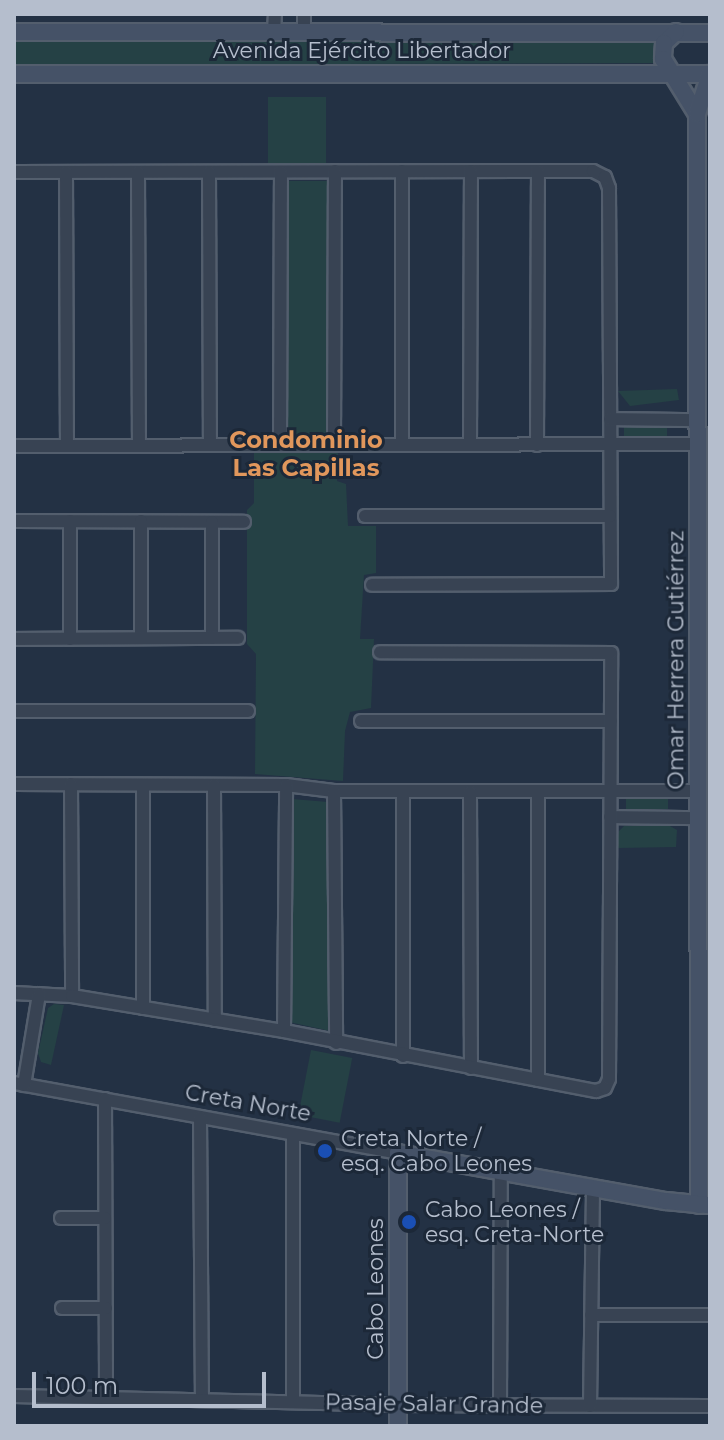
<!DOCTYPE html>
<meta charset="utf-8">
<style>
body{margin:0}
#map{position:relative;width:724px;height:1440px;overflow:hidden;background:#233144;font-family:Montserrat,sans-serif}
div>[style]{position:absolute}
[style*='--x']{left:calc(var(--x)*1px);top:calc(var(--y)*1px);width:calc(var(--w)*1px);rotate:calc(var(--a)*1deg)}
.green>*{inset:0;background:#254145;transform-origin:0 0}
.roads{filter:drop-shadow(2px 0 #535e6d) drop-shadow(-2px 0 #535e6d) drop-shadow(0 2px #535e6d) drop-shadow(0 -2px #535e6d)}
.street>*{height:12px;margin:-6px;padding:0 6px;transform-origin:6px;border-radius:6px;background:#384353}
.secondary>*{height:16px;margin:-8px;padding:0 8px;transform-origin:8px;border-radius:8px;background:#455267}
.dots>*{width:22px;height:22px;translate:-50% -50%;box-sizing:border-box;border:4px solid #1c2838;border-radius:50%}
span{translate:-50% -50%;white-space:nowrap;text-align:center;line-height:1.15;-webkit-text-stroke:6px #1c2838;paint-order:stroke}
.street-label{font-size:22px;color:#b5becd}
.poi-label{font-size:22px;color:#b5becd}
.left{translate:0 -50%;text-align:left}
.neighbourhood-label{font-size:24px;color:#e1975c;font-weight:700}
.frame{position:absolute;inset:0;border:16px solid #b5becd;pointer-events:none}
.scale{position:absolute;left:32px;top:1372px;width:234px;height:36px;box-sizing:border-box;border:4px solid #b5becd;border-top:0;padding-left:10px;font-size:24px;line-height:28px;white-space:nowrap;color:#b5becd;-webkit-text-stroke:6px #1c2838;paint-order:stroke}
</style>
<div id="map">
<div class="green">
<div style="clip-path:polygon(14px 39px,659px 41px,661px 63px,14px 65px)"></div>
<div style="left:268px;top:97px;width:58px;height:69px"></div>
<div style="left:285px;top:181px;width:46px;height:257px"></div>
<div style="clip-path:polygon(677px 389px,679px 400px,630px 406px,618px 391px)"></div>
<div style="clip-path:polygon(624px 424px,667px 426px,667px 436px,624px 436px)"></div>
<div style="clip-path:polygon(338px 451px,337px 481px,346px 484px,348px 526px,376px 526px,376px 573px,364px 575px,360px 639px,374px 639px,371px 708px,350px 712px,345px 731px,343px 781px,255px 774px,256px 654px,247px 644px,247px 510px,254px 503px,254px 452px)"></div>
<div style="left:626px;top:798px;width:42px;height:11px"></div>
<div style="clip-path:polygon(292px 799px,328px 802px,330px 1031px,289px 1022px)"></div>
<div style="clip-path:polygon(624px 826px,670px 826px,677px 830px,676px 847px,618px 848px,618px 832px)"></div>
<div style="clip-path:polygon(54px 1004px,64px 1005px,51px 1065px,41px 1062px,38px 1053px,48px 1008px)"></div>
<div style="left:311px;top:1050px;width:42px;height:66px;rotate:11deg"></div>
</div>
<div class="roads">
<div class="street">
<div style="--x:304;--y:14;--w:18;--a:90"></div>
<div style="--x:274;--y:32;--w:18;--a:-87"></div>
<div style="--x:14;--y:172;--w:579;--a:-0.1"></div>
<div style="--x:593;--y:171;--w:13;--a:27"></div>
<div style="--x:605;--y:177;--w:12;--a:70"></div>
<div style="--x:609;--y:188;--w:396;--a:89.7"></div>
<div style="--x:611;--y:584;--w:239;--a:179.8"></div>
<div style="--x:66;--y:172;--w:274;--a:89.8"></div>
<div style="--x:138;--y:172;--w:274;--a:89.8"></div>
<div style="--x:209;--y:172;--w:273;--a:89.8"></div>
<div style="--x:610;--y:419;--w:87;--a:0.7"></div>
<div style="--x:280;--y:445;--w:273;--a:-89.8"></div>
<div style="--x:334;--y:445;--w:274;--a:-89.8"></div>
<div style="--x:402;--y:445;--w:274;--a:-90"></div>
<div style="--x:470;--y:445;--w:274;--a:-89.8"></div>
<div style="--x:537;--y:445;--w:274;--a:-89.8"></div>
<div style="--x:14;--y:446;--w:684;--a:-0.17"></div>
<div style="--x:365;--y:516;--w:245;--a:0"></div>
<div style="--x:14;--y:521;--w:230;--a:0.2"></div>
<div style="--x:141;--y:638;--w:117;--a:-90"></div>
<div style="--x:212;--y:638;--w:116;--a:-90"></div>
<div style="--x:14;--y:639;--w:224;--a:-0.3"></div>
<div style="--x:70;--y:639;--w:118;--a:-90"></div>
<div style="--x:14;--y:711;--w:234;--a:0"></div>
<div style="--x:361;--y:721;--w:250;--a:0"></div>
<div style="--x:14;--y:784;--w:272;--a:0.2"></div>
<div style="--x:286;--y:785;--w:48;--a:7.1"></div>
<div style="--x:334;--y:791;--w:364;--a:0"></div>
<div style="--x:71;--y:784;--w:212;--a:89.7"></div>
<div style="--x:214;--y:785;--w:235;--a:89.8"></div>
<div style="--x:334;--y:791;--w:252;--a:89.5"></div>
<div style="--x:403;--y:792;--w:264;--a:90"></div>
<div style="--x:470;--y:792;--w:276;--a:89.8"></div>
<div style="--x:610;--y:817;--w:88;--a:0.7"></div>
<div style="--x:14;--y:993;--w:58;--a:3"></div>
<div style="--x:72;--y:996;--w:215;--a:9.4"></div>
<div style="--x:284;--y:1031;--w:318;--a:10.9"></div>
<div style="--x:596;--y:1091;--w:9;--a:-18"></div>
<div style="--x:605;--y:1088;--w:10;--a:-66"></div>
<div style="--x:609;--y:1079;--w:426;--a:-89.7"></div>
<div style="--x:611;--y:653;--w:231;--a:-179.8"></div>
<div style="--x:143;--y:1008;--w:223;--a:-90"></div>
<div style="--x:284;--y:1031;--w:246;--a:-89.5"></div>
<div style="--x:538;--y:1080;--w:289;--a:-90"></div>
<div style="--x:14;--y:1083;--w:390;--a:10.3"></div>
<div style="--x:24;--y:1085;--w:92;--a:-80.6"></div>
<div style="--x:105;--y:1099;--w:299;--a:89.8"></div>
<div style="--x:200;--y:1117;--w:283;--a:89.6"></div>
<div style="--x:61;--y:1218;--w:44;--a:0"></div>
<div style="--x:62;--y:1308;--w:44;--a:0"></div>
<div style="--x:591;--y:1315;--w:119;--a:0"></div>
<div style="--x:14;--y:1396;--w:384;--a:1.3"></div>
<div style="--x:398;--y:1405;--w:312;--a:0.2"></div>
<div style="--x:293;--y:1402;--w:268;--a:-90"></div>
<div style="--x:500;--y:1405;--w:234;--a:-89.8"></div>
<div style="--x:590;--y:1406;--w:218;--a:-89.2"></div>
</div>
<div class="secondary">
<div style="--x:14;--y:32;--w:696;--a:0.08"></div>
<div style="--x:676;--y:32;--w:16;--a:137"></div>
<div style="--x:664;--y:43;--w:16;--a:94"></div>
<div style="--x:663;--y:59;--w:65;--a:58.3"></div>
<div style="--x:14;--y:74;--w:696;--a:0"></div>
<div style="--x:699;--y:1205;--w:1091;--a:-90.11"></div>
<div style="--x:697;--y:114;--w:42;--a:-72"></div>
<div style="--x:398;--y:1426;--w:273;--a:-90"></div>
<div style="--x:398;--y:1153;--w:272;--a:10.2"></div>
<div style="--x:666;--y:1201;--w:41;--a:5.6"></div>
</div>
</div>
<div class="dots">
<div style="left:325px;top:1151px;background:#1a4fb4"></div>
<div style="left:409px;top:1222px;background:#1a4fb4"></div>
</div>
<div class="street-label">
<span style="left:362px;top:51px">Avenida Ejército Libertador</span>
<span style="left:676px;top:660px;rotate:-90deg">Omar Herrera Gutiérrez</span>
<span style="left:248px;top:1103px;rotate:10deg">Creta Norte</span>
<span style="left:376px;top:1289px;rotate:-90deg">Cabo Leones</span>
<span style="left:434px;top:1404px;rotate:1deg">Pasaje Salar Grande</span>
</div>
<div class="poi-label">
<span class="left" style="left:341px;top:1151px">Creta Norte /<br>esq. Cabo Leones</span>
<span class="left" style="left:425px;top:1222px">Cabo Leones /<br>esq. Creta-Norte</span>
</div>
<div class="neighbourhood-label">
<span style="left:306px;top:454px">Condominio<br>Las Capillas</span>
</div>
<div class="frame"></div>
<div class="scale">100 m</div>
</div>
